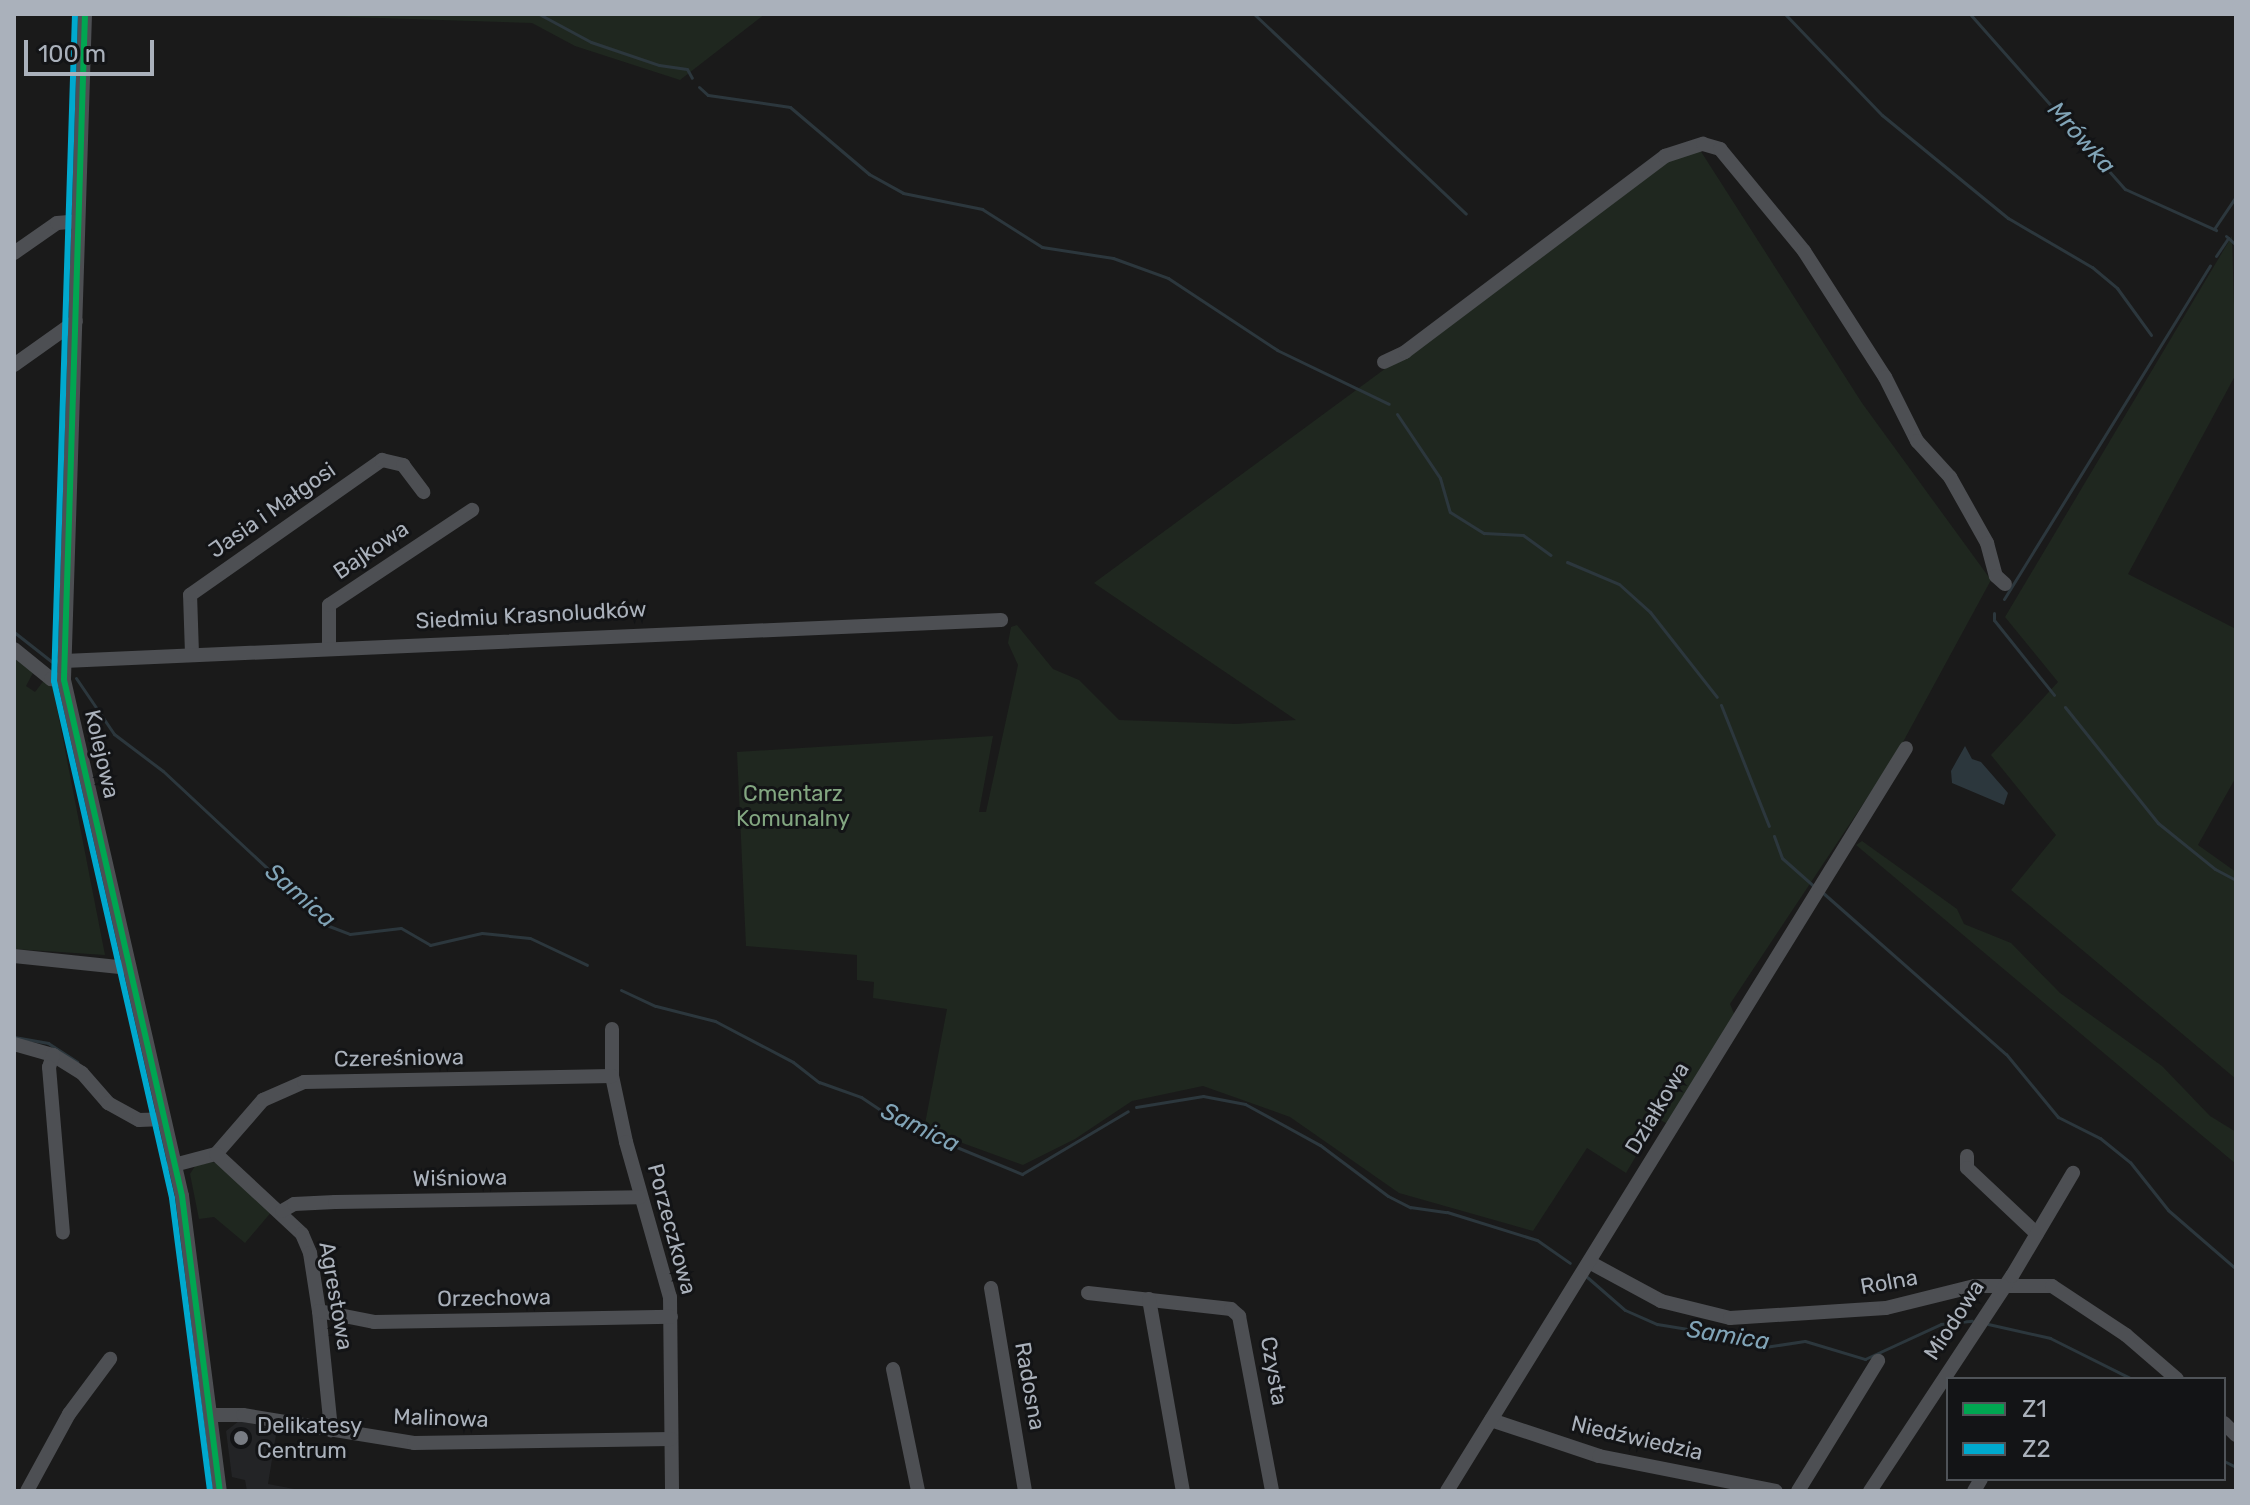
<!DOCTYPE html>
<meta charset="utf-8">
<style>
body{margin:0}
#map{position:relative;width:2250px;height:1505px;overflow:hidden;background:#1a1a1a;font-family:Rubik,sans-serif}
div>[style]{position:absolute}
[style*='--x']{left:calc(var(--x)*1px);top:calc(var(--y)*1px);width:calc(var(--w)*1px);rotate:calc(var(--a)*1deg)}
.built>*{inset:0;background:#232426}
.green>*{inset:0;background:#1f271f}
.water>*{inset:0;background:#2c373d}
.stream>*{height:3px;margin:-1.5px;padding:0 1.5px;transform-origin:1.5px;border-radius:1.5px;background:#2c373d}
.minor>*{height:14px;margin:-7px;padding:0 7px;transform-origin:7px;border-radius:7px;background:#4d4f53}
.bus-1>*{height:6px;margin:-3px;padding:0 3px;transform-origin:3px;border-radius:3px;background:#00a651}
.bus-2>*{height:6px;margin:-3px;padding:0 3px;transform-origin:3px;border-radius:3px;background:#00a9ce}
.dots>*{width:22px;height:22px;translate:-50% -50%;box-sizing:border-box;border:4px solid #131416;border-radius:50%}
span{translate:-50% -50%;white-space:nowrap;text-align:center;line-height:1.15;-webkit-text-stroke:6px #131416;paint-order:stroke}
.street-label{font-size:22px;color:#aab1bb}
.park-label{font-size:22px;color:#83a781}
.poi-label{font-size:22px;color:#aab1bb}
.left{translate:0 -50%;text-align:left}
.water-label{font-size:24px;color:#81a4b7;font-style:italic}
.frame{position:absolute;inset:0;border:16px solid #aab1bb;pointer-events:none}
.legend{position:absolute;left:1946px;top:1377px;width:280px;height:104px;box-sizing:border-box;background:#131416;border:2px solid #4f5358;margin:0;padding:10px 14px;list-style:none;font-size:24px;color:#aab1bb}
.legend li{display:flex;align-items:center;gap:16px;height:40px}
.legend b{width:40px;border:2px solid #4f5358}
.scale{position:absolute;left:24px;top:40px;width:130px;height:36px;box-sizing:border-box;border:4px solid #aab1bb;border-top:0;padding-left:10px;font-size:24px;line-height:28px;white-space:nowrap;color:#aab1bb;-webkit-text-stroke:6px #131416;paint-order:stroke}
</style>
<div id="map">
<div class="built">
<div style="clip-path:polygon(239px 1421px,277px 1429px,268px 1484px,305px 1491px,247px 1491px,245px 1480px,232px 1477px,226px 1431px)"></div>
</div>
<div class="green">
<div style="clip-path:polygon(257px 14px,765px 14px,680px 80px,575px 46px,532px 23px)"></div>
<div style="clip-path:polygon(1700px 150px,1862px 403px,1991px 580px,1897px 753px,1730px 1004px,1735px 1016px,1668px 1124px,1658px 1119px,1626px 1173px,1587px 1148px,1533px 1231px,1399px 1193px,1290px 1117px,1203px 1086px,1132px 1101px,1075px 1139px,1023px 1165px,924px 1129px,947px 1009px,873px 998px,874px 982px,857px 980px,857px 955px,746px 946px,737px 752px,993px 736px,979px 812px,986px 812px,1018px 665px,1008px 643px,1011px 627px,1017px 625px,1053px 669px,1079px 680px,1119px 720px,1236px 724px,1296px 720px,1094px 583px,1677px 154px)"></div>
<div style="clip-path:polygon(2232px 236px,2236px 374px,2128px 574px,2236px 629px,2236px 777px,2198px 845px,2236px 872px,2236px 1079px,2011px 890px,2056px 835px,1991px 755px,2058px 682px,2005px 617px)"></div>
<div style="clip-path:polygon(14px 655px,34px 671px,26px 686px,35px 692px,45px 679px,53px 688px,105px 955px,14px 949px)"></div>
<div style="clip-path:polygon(1862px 841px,1957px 909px,1964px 924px,2011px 943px,2060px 993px,2162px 1066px,2210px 1116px,2236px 1132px,2236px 1164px,1856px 845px)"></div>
<div style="clip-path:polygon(212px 1162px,220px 1164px,273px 1210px,245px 1243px,214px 1217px,199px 1219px,190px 1174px,195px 1166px)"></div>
</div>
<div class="water">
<div style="clip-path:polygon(1965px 746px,1972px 759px,1981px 762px,2008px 793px,2004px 805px,1952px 783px,1951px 771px)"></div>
</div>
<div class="stream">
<div style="--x:539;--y:14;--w:59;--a:28.3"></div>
<div style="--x:591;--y:42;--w:72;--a:18.7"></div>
<div style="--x:659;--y:65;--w:28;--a:8"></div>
<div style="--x:687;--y:69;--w:10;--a:61"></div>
<div style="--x:1254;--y:14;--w:291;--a:43.3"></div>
<div style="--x:1785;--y:14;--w:140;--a:46.2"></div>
<div style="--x:1882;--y:115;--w:163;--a:39.3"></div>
<div style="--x:2008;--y:218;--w:97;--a:30.3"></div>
<div style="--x:2092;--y:267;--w:33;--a:40"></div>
<div style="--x:2117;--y:288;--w:58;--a:54.1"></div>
<div style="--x:1970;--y:14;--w:234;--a:48.5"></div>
<div style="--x:2125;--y:189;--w:100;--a:24.3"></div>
<div style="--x:699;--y:87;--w:12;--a:42"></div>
<div style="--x:708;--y:95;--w:83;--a:8.3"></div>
<div style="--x:790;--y:107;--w:104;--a:40.3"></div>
<div style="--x:869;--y:174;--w:39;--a:29"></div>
<div style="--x:903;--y:193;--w:81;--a:11.4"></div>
<div style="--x:982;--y:209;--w:71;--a:32.3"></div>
<div style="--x:1042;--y:247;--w:72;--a:8.8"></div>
<div style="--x:1113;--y:258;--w:59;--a:20"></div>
<div style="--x:1168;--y:278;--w:131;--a:33.4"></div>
<div style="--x:1277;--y:350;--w:124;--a:25.7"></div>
<div style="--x:2214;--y:229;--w:40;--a:-56"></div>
<div style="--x:2226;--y:236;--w:13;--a:42"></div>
<div style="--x:2216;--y:256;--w:22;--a:-56"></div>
<div style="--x:1397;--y:414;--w:77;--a:56.1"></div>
<div style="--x:1440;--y:478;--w:35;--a:74"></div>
<div style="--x:1450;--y:512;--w:40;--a:32"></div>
<div style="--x:1484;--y:533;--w:39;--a:3"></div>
<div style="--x:1523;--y:535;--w:34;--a:36"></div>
<div style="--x:1567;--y:562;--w:56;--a:22.9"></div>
<div style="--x:1619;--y:584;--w:42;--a:42.1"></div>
<div style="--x:1650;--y:612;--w:108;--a:51.8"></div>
<div style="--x:2004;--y:599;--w:392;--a:-58.3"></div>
<div style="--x:1994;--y:613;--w:7;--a:90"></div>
<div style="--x:1994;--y:620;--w:96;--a:51.3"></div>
<div style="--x:14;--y:632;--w:53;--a:38.2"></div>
<div style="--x:76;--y:678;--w:68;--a:55.8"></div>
<div style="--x:114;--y:734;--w:61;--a:37.1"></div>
<div style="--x:163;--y:771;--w:227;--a:43"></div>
<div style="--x:329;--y:926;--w:22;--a:21"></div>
<div style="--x:350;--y:934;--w:51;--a:-6.7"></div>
<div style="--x:401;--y:928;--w:34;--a:30"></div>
<div style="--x:430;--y:945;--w:53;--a:-13"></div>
<div style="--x:482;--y:933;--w:48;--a:5.9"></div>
<div style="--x:530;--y:938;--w:63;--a:25.3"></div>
<div style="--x:1721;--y:705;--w:130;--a:68.4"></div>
<div style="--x:2065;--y:707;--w:149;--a:51.3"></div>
<div style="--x:2158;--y:823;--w:73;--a:38.9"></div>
<div style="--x:2215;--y:869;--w:24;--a:28"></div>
<div style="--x:1774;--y:836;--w:23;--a:70"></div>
<div style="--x:1782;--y:858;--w:45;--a:41.4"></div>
<div style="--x:1822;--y:892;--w:245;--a:41.4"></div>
<div style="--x:2006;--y:1054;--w:82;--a:50.5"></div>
<div style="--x:2058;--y:1117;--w:47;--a:26.6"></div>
<div style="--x:2100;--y:1138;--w:38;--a:39"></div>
<div style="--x:2130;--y:1162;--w:61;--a:51.6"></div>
<div style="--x:2168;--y:1210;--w:90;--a:40.9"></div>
<div style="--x:621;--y:990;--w:38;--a:25"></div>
<div style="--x:656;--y:1006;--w:61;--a:14.3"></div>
<div style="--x:715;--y:1021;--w:88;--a:27.7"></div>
<div style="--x:793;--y:1062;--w:33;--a:38"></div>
<div style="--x:819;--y:1082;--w:45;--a:19.7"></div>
<div style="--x:861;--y:1097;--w:50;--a:33.7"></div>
<div style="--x:903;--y:1125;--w:129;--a:22.4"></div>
<div style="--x:1022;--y:1174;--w:123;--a:-30.7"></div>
<div style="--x:14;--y:1037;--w:35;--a:10"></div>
<div style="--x:48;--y:1043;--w:35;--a:33"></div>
<div style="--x:1136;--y:1107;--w:68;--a:-9.3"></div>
<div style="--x:1203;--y:1096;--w:43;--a:10.8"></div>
<div style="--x:1245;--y:1104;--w:85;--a:28.7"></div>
<div style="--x:1320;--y:1145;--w:85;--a:36.9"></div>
<div style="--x:1388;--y:1196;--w:25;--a:27"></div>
<div style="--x:1410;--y:1207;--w:37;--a:8"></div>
<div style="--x:1447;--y:1212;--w:94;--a:17.3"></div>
<div style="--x:1537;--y:1240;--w:40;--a:34.9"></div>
<div style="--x:1587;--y:1277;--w:50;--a:41"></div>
<div style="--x:1625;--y:1310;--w:35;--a:24"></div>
<div style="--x:1657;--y:1324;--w:87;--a:9.2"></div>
<div style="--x:1743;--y:1338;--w:24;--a:22"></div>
<div style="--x:1765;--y:1347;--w:40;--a:-8.5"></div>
<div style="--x:1805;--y:1341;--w:63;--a:16.7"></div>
<div style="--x:1865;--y:1359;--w:84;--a:-24.7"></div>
<div style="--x:1941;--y:1324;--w:31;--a:-6"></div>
<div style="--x:1988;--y:1324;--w:64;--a:12.7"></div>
<div style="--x:2050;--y:1338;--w:92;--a:26.6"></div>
<div style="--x:2224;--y:1461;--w:13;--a:27"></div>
</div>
<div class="minor">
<div style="--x:85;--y:14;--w:666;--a:91.81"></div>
<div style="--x:64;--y:680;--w:529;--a:77.12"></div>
<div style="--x:182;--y:1196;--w:297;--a:82.7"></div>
<div style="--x:14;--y:253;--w:52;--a:-34.9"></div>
<div style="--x:57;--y:223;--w:21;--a:-5"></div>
<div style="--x:1384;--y:362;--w:23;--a:-25"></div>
<div style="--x:1405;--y:352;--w:326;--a:-37"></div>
<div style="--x:1665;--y:156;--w:40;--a:-18"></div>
<div style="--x:1703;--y:144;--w:18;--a:16"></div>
<div style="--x:1720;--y:149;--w:132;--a:50.5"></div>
<div style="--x:1804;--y:251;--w:150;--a:57.3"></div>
<div style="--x:1885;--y:377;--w:72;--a:63.4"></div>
<div style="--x:1917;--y:441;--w:49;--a:47.5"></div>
<div style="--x:1950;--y:477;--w:76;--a:60.7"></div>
<div style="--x:1987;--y:543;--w:34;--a:75"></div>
<div style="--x:1996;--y:576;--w:12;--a:42"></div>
<div style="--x:14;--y:365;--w:76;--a:-35.4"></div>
<div style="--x:329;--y:646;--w:41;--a:-90"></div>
<div style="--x:329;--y:605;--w:172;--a:-33.6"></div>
<div style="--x:14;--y:649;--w:48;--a:39"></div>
<div style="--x:51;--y:679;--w:13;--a:4"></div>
<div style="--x:192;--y:654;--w:59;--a:-91.9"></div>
<div style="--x:190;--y:595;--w:235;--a:-35.1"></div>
<div style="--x:382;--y:460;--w:22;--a:13"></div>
<div style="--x:403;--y:465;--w:34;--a:53"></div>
<div style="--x:64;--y:661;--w:938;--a:-2.51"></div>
<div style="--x:14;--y:956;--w:116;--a:6"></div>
<div style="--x:612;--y:1029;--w:47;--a:90"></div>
<div style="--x:612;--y:1076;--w:67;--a:78"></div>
<div style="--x:626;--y:1142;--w:161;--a:74.2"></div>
<div style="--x:670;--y:1297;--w:194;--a:89.4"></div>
<div style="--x:14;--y:1044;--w:41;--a:15.8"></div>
<div style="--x:53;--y:1055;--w:34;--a:32"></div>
<div style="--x:82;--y:1073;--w:40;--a:49"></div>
<div style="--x:108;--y:1103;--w:35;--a:29"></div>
<div style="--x:139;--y:1120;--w:25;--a:-2"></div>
<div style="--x:53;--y:1055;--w:13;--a:108"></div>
<div style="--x:49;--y:1067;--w:166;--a:85.2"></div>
<div style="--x:216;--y:1154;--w:72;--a:-49"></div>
<div style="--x:263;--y:1100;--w:45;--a:-23.7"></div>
<div style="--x:304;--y:1082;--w:308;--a:-1.1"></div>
<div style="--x:1967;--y:1156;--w:12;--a:90"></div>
<div style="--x:1967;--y:1168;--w:96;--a:43.3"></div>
<div style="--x:174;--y:1165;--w:43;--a:-14.7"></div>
<div style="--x:216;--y:1154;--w:117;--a:42.9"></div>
<div style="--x:302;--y:1234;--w:21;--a:67"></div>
<div style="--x:310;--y:1253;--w:59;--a:81.2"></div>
<div style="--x:319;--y:1311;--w:120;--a:84.2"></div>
<div style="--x:282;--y:1211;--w:14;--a:-30"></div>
<div style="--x:294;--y:1204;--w:41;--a:-2.8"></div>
<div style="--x:335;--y:1202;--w:305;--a:-0.9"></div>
<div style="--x:1589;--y:1262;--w:82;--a:28.4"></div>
<div style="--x:1661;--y:1301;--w:71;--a:13.8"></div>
<div style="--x:1730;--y:1318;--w:156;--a:-3.7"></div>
<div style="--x:1886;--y:1308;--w:92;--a:-13.9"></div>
<div style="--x:1975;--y:1286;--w:77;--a:0"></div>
<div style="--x:2052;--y:1286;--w:89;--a:33.5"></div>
<div style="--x:2126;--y:1335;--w:67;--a:40.8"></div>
<div style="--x:991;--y:1288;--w:206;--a:80.5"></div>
<div style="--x:1088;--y:1293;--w:144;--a:6.4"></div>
<div style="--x:1231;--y:1309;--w:11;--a:41"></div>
<div style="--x:1239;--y:1316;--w:178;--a:79.3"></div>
<div style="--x:1149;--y:1299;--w:195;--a:80"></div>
<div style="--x:319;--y:1311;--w:56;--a:11.3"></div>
<div style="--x:374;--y:1322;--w:297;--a:-1"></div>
<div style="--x:893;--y:1369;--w:125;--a:78.4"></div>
<div style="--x:211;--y:1415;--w:32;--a:0"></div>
<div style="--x:243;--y:1415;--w:173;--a:9.3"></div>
<div style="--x:414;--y:1443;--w:257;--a:-0.9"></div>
<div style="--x:1491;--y:1420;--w:114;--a:18.4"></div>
<div style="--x:1599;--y:1456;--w:180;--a:11.2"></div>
<div style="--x:2224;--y:1423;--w:17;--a:45"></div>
<div style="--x:27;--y:1491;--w:88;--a:-61.4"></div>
<div style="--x:69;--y:1414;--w:69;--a:-53.3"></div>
<div style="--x:1447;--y:1491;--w:873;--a:-58.29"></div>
<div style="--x:1798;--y:1491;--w:153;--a:-58.4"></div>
<div style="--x:1870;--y:1491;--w:258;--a:-56.6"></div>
<div style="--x:2012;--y:1276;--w:120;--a:-59.4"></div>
<div style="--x:1974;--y:1491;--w:14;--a:-60"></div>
</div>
<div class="bus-1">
<div style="--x:85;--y:14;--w:666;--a:91.81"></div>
<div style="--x:64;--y:680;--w:529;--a:77.12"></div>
<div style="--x:182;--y:1196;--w:297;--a:82.7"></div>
</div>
<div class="bus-2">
<div style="--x:75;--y:14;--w:667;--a:91.8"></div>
<div style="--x:54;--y:681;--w:530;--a:77.14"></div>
<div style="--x:172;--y:1198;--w:295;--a:82.6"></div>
</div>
<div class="dots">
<div style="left:241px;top:1438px;background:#787c83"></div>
</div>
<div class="street-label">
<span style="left:272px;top:510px;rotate:-35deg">Jasia i Małgosi</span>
<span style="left:371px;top:550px;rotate:-34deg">Bajkowa</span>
<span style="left:531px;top:615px;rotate:-3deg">Siedmiu Krasnoludków</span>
<span style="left:102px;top:754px;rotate:77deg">Kolejowa</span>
<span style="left:399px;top:1058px;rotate:-1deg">Czereśniowa</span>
<span style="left:1657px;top:1108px;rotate:-59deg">Działkowa</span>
<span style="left:460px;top:1178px;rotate:-1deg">Wiśniowa</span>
<span style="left:672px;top:1229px;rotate:75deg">Porzeczkowa</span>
<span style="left:1889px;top:1282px;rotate:-10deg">Rolna</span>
<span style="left:336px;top:1296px;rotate:80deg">Agrestowa</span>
<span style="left:494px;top:1298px;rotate:-1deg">Orzechowa</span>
<span style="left:1954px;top:1320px;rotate:-57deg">Miodowa</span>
<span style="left:1274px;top:1371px;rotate:80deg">Czysta</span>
<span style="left:1030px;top:1386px;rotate:80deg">Radosna</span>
<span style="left:441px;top:1418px;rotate:2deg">Malinowa</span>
<span style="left:1637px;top:1438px;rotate:13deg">Niedźwiedzia</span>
</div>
<div class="park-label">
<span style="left:793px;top:806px">Cmentarz<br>Komunalny</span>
</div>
<div class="poi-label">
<span class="left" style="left:257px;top:1438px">Delikatesy<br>Centrum</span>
</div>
<div class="water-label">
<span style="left:2081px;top:138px;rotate:48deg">Mrówka</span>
<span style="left:300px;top:896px;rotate:41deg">Samica</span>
<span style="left:920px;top:1128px;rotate:26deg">Samica</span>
<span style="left:1728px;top:1336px;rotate:9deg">Samica</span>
</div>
<div class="frame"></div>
<ul class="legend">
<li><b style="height:10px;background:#00a651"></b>Z1</li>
<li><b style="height:10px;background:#00a9ce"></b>Z2</li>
</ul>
<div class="scale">100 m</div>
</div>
